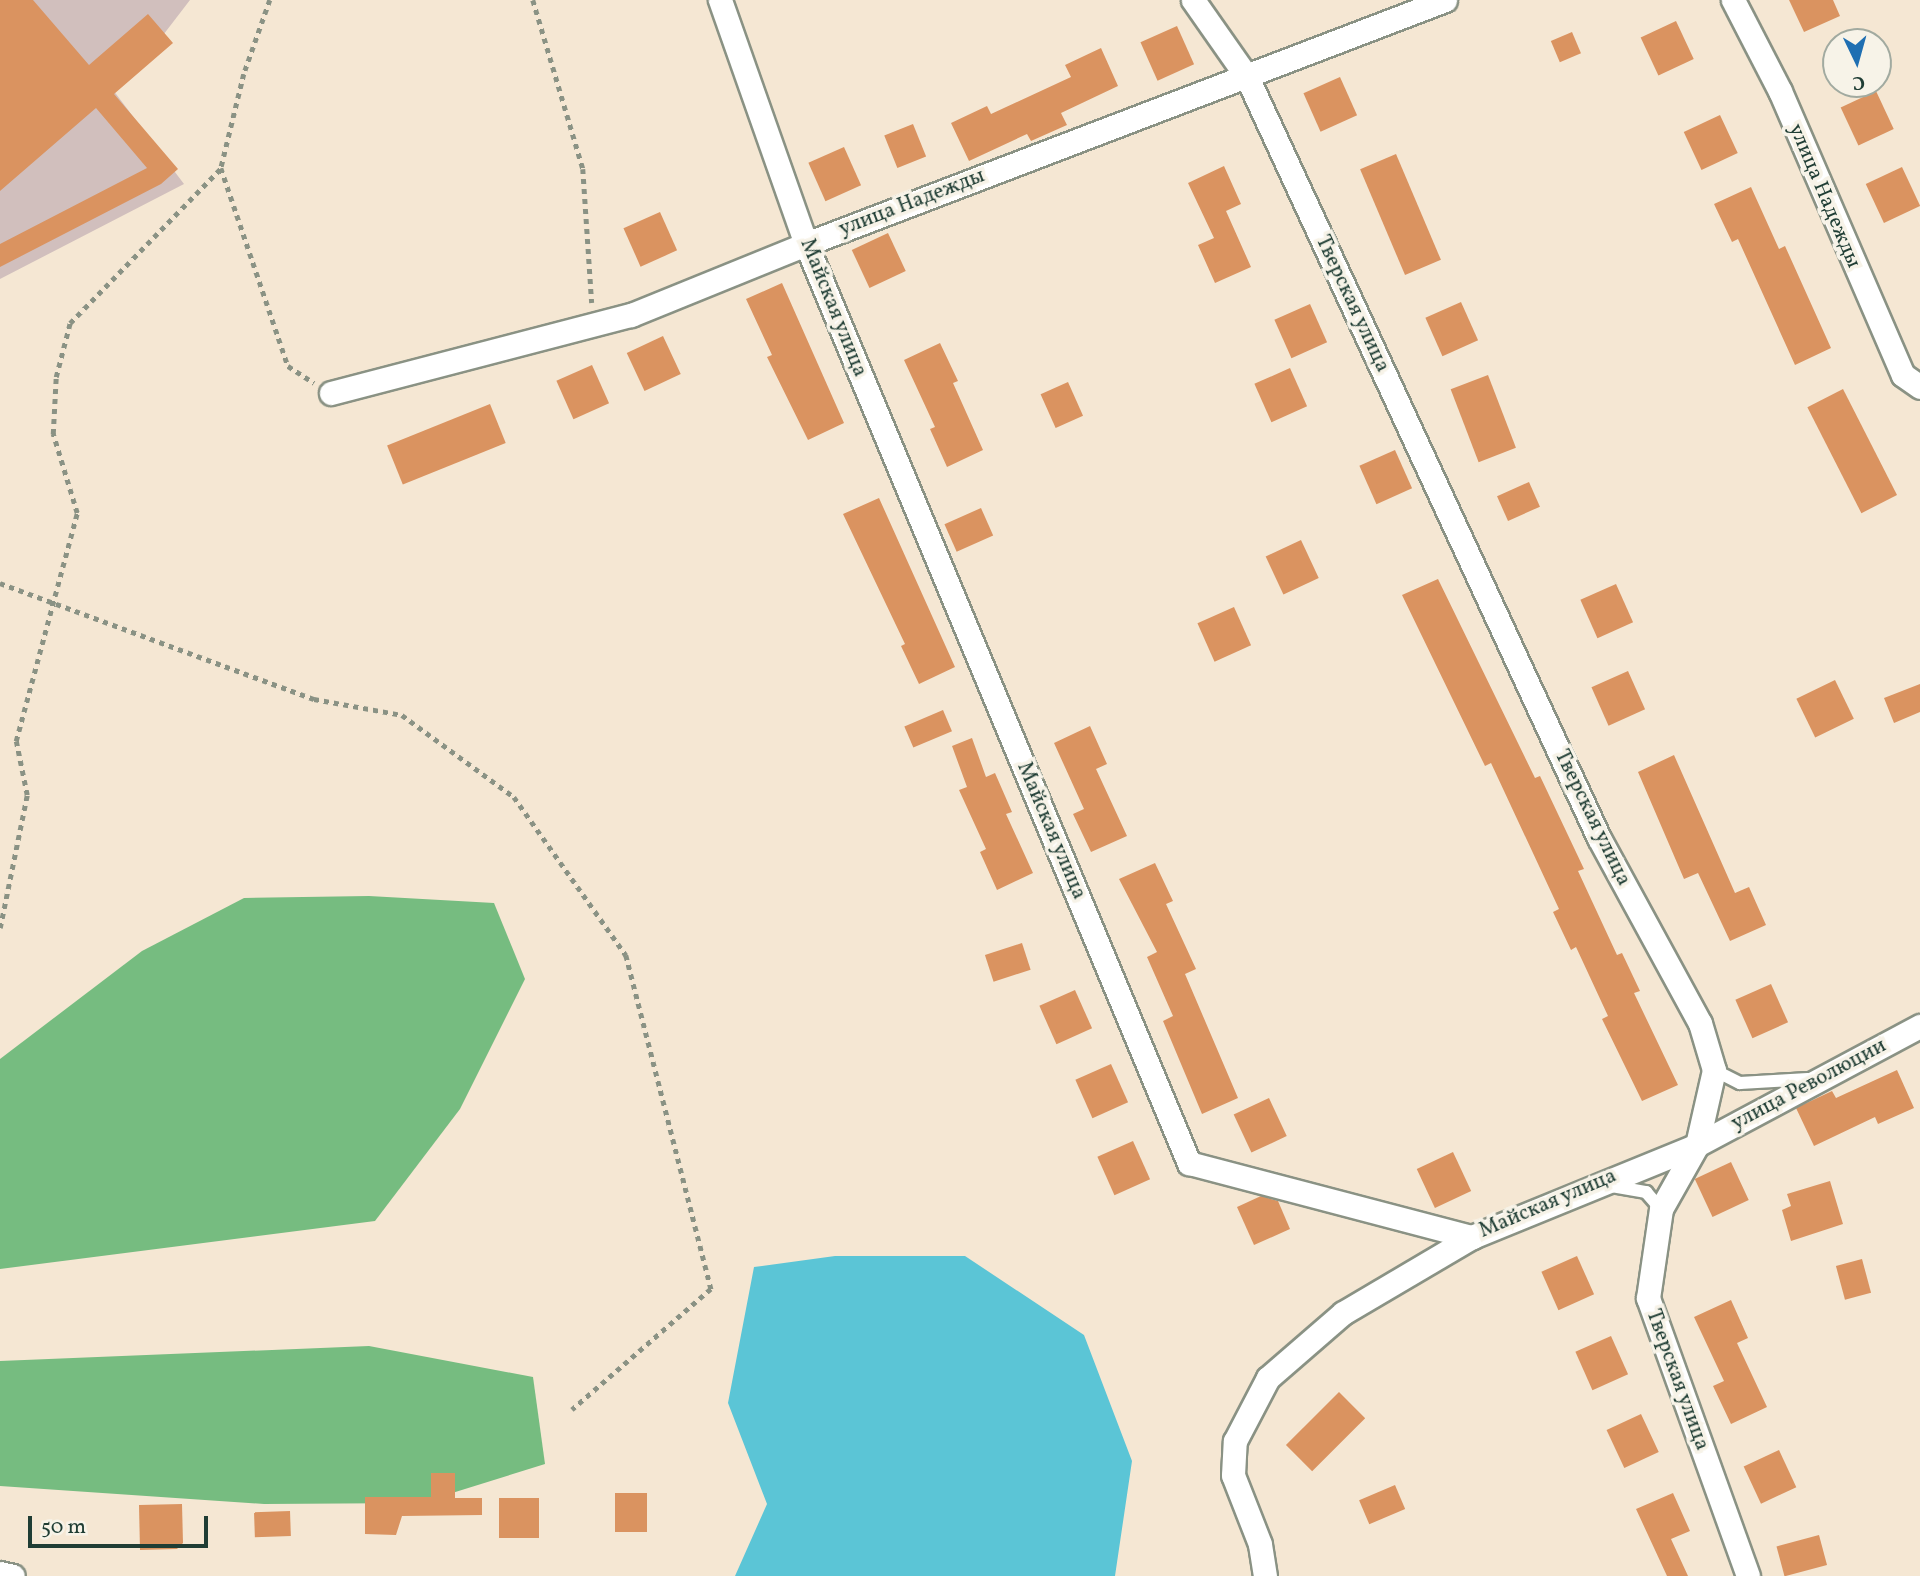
<!DOCTYPE html>
<meta charset="utf-8">
<style>
body{margin:0}
#map{position:relative;width:1920px;height:1576px;overflow:hidden;background:#f5e7d3;font-family:Vollkorn,serif}
div>[style]{position:absolute}
[style*='--x']{left:calc(var(--x)*1px);top:calc(var(--y)*1px);width:calc(var(--w)*1px);rotate:calc(var(--a)*1deg)}
.industrial>*{inset:0;background:#d1bfbd}
.forest>*{inset:0;background:#76bc80}
.water>*{inset:0;background:#5bc5d6}
.building>*{inset:0;background:#da9360;transform-origin:0 0}
.path>*{height:4.5px;margin-top:-2.25px;transform-origin:0;background:repeating-linear-gradient(90deg,#8a9284 0 5px,transparent 0 10px)}
.roads{filter:drop-shadow(2px 0 #8a9284) drop-shadow(-2px 0 #8a9284) drop-shadow(0 2px #8a9284) drop-shadow(0 -2px #8a9284)}
.lane>*{height:12px;margin:-6px;padding:0 6px;transform-origin:6px;border-radius:6px;background:#fff}
.street>*{height:23px;margin:-11.5px;padding:0 11.5px;transform-origin:11.5px;border-radius:11.5px;background:#fff}
span{translate:-50% -50%;white-space:nowrap;text-align:center;line-height:1.15;-webkit-text-stroke:7px #f7f3e8;paint-order:stroke}
.street-label{font-size:21px;color:#1f3d34}
.north{position:absolute;left:1822px;top:28px;width:70px;height:70px;box-sizing:border-box;background:#f7f3e8;border:2px solid #a1aaa0;border-radius:50%;rotate:175deg;font-size:19px;font-weight:700;line-height:28px;text-align:center;color:#1f3d34}
.north::after{content:'';display:block;margin:auto;width:24px;height:32px;background:#1f6fb2;clip-path:polygon(50% 0,100% 100%,50% 72%,0 100%)}
.scale{position:absolute;left:28px;top:1516px;width:180px;height:32px;box-sizing:border-box;border:4px solid #1f3d34;border-top:0;padding-left:9px;font-size:21px;line-height:24px;white-space:nowrap;color:#1f3d34;-webkit-text-stroke:5px #f7f3e8;paint-order:stroke}
</style>
<div id="map">
<div class="industrial">
<div style="clip-path:polygon(0 0,190px 0,157px 43px,107px 82px,184px 184px,0 279px)"></div>
</div>
<div class="forest">
<div style="clip-path:polygon(369px 896px,494px 903px,525px 979px,460px 1109px,375px 1221px,0 1269px,0 1059px,142px 951px,244px 898px)"></div>
<div style="clip-path:polygon(369px 1346px,533px 1377px,545px 1464px,420px 1503px,264px 1504px,0 1486px,0 1361px)"></div>
</div>
<div class="water">
<div style="clip-path:polygon(835px 1256px,965px 1256px,1084px 1335px,1132px 1461px,1115px 1576px,735px 1576px,767px 1504px,728px 1403px,754px 1267px)"></div>
</div>
<div class="building">
<div style="clip-path:polygon(0 0,33px 0,89px 65px,148px 14px,173px 43px,114px 94px,178px 169px,161px 184px,0 267px,0 244px,147px 168px,96px 108px,0 191px)"></div>
<div style="clip-path:polygon(1789px 0,1833px 0,1840px 16px,1804px 32px)"></div>
<div style="left:1676px;top:21px;width:42px;height:39px;rotate:65deg"></div>
<div style="left:1177px;top:26px;width:42px;height:40px;rotate:66deg"></div>
<div style="left:1572px;top:32px;width:23px;height:23px;rotate:67deg"></div>
<div style="clip-path:polygon(1101px 48px,1118px 86px,1061px 113px,1067px 125px,1031px 141px,1027px 134px,969px 161px,951px 123px,987px 106px,991px 114px,1071px 77px,1065px 65px)"></div>
<div style="left:1340px;top:77px;width:42px;height:40px;rotate:66deg"></div>
<div style="left:1876px;top:91px;width:42px;height:39px;rotate:65deg"></div>
<div style="left:1720px;top:115px;width:42px;height:40px;rotate:65deg"></div>
<div style="left:913px;top:124px;width:35px;height:31px;rotate:68deg"></div>
<div style="left:844px;top:147px;width:42px;height:39px;rotate:66deg"></div>
<div style="left:1396px;top:154px;width:115px;height:39px;rotate:67deg"></div>
<div style="clip-path:polygon(1224px 166px,1241px 204px,1226px 211px,1251px 267px,1215px 283px,1198px 245px,1214px 238px,1188px 183px)"></div>
<div style="left:1902px;top:167px;width:43px;height:40px;rotate:65deg"></div>
<div style="clip-path:polygon(1751px 187px,1779px 249px,1785px 246px,1831px 348px,1795px 365px,1738px 239px,1732px 242px,1714px 204px)"></div>
<div style="left:660px;top:212px;width:42px;height:40px;rotate:66deg"></div>
<div style="left:888px;top:233px;width:42px;height:40px;rotate:65deg"></div>
<div style="clip-path:polygon(782px 283px,844px 423px,808px 440px,767px 357px,772px 355px,746px 299px)"></div>
<div style="left:1461px;top:302px;width:42px;height:39px;rotate:66deg"></div>
<div style="left:1310px;top:304px;width:42px;height:39px;rotate:66deg"></div>
<div style="left:663px;top:336px;width:42px;height:40px;rotate:65deg"></div>
<div style="clip-path:polygon(940px 343px,958px 381px,953px 383px,983px 450px,947px 467px,930px 429px,935px 427px,904px 360px)"></div>
<div style="left:592px;top:365px;width:42px;height:39px;rotate:66deg"></div>
<div style="left:1290px;top:368px;width:42px;height:39px;rotate:66deg"></div>
<div style="left:1488px;top:375px;width:78px;height:40px;rotate:69deg"></div>
<div style="left:1068px;top:382px;width:37px;height:30px;rotate:66deg"></div>
<div style="left:1843px;top:389px;width:119px;height:40px;rotate:63deg"></div>
<div style="left:490px;top:404px;width:42px;height:111px;rotate:68deg"></div>
<div style="left:1395px;top:450px;width:42px;height:39px;rotate:66deg"></div>
<div style="left:1529px;top:482px;width:27px;height:35px;rotate:66deg"></div>
<div style="clip-path:polygon(879px 498px,955px 667px,919px 684px,901px 646px,905px 644px,843px 514px)"></div>
<div style="left:981px;top:508px;width:30px;height:40px;rotate:66deg"></div>
<div style="left:1301px;top:540px;width:42px;height:39px;rotate:65deg"></div>
<div style="clip-path:polygon(1438px 579px,1535px 778px,1540px 776px,1584px 869px,1578px 871px,1617px 955px,1622px 953px,1640px 991px,1634px 993px,1678px 1085px,1642px 1101px,1602px 1019px,1608px 1016px,1576px 947px,1571px 950px,1553px 912px,1559px 909px,1491px 763px,1485px 766px,1402px 595px)"></div>
<div style="left:1616px;top:584px;width:42px;height:39px;rotate:66deg"></div>
<div style="left:1234px;top:607px;width:42px;height:40px;rotate:66deg"></div>
<div style="left:1628px;top:671px;width:42px;height:40px;rotate:66deg"></div>
<div style="left:1835px;top:680px;width:43px;height:43px;rotate:64deg"></div>
<div style="clip-path:polygon(1920px 684px,1920px 712px,1894px 723px,1884px 698px)"></div>
<div style="left:943px;top:710px;width:23px;height:42px;rotate:67deg"></div>
<div style="clip-path:polygon(1090px 726px,1107px 764px,1096px 769px,1127px 836px,1091px 852px,1073px 814px,1084px 809px,1054px 743px)"></div>
<div style="clip-path:polygon(972px 738px,986px 777px,995px 773px,1012px 812px,1006px 814px,1033px 873px,997px 890px,980px 852px,986px 849px,959px 790px,967px 787px,952px 746px)"></div>
<div style="clip-path:polygon(1674px 755px,1735px 893px,1749px 887px,1766px 925px,1730px 941px,1698px 873px,1684px 879px,1638px 772px)"></div>
<div style="clip-path:polygon(1155px 863px,1173px 901px,1166px 904px,1196px 969px,1185px 974px,1238px 1098px,1202px 1114px,1163px 1021px,1173px 1016px,1147px 957px,1157px 952px,1119px 879px)"></div>
<div style="left:1022px;top:943px;width:28px;height:39px;rotate:72deg"></div>
<div style="left:1771px;top:984px;width:42px;height:39px;rotate:66deg"></div>
<div style="left:1075px;top:990px;width:42px;height:39px;rotate:66deg"></div>
<div style="left:1111px;top:1064px;width:42px;height:39px;rotate:66deg"></div>
<div style="clip-path:polygon(1897px 1070px,1914px 1108px,1878px 1124px,1875px 1117px,1814px 1146px,1796px 1108px,1832px 1091px,1836px 1098px)"></div>
<div style="left:1269px;top:1098px;width:42px;height:39px;rotate:65deg"></div>
<div style="left:1133px;top:1141px;width:42px;height:39px;rotate:66deg"></div>
<div style="left:1453px;top:1152px;width:43px;height:40px;rotate:65deg"></div>
<div style="left:1731px;top:1162px;width:42px;height:40px;rotate:65deg"></div>
<div style="clip-path:polygon(1830px 1181px,1843px 1224px,1791px 1241px,1782px 1210px,1791px 1206px,1787px 1194px)"></div>
<div style="clip-path:polygon(1261px 1196px,1278px 1201px,1290px 1229px,1254px 1245px,1237px 1207px)"></div>
<div style="left:1577px;top:1256px;width:42px;height:39px;rotate:66deg"></div>
<div style="left:1862px;top:1259px;width:35px;height:27px;rotate:75deg"></div>
<div style="clip-path:polygon(1731px 1300px,1748px 1338px,1737px 1343px,1767px 1407px,1731px 1424px,1713px 1386px,1724px 1381px,1694px 1317px)"></div>
<div style="left:1611px;top:1336px;width:42px;height:39px;rotate:66deg"></div>
<div style="left:1339px;top:1392px;width:37px;height:75px;rotate:45deg"></div>
<div style="left:1641px;top:1414px;width:42px;height:38px;rotate:65deg"></div>
<div style="left:1779px;top:1450px;width:41px;height:39px;rotate:65deg"></div>
<div style="clip-path:polygon(431px 1473px,455px 1473px,455px 1498px,482px 1498px,482px 1515px,402px 1516px,396px 1535px,365px 1534px,365px 1497px,431px 1497px)"></div>
<div style="left:1395px;top:1485px;width:26px;height:39px;rotate:67deg"></div>
<div style="left:615px;top:1493px;width:32px;height:39px"></div>
<div style="clip-path:polygon(1673px 1493px,1690px 1531px,1671px 1539px,1688px 1576px,1667px 1576px,1636px 1509px)"></div>
<div style="left:499px;top:1498px;width:40px;height:40px"></div>
<div style="clip-path:polygon(182px 1504px,183px 1543px,177px 1549px,140px 1550px,139px 1505px)"></div>
<div style="left:290px;top:1511px;width:25px;height:36px;rotate:88deg"></div>
<div style="left:1819px;top:1535px;width:31px;height:44px;rotate:75deg"></div>
</div>
<div class="path">
<div style="--x:270;--y:0;--w:78;--a:109.4"></div>
<div style="--x:244;--y:74;--w:97;--a:103.7"></div>
<div style="--x:221;--y:168;--w:209;--a:71.3"></div>
<div style="--x:288;--y:366;--w:31;--a:33"></div>
<div style="--x:533;--y:0;--w:176;--a:73.5"></div>
<div style="--x:583;--y:169;--w:134;--a:86.2"></div>
<div style="--x:0;--y:583;--w:335;--a:20.3"></div>
<div style="--x:314;--y:699;--w:89;--a:10.3"></div>
<div style="--x:402;--y:715;--w:139;--a:36.2"></div>
<div style="--x:514;--y:797;--w:194;--a:54.7"></div>
<div style="--x:626;--y:955;--w:345;--a:75.7"></div>
<div style="--x:711;--y:1289;--w:184;--a:139"></div>
<div style="--x:0;--y:928;--w:136;--a:-78.5"></div>
<div style="--x:27;--y:795;--w:55;--a:-101.5"></div>
<div style="--x:16;--y:741;--w:236;--a:-75"></div>
<div style="--x:77;--y:513;--w:83;--a:-106.9"></div>
<div style="--x:53;--y:434;--w:57;--a:-87"></div>
<div style="--x:56;--y:377;--w:56;--a:-75.5"></div>
<div style="--x:70;--y:323;--w:216;--a:-45.7"></div>
</div>
<div class="roads">
<div class="lane">
<div style="--x:1714;--y:1070;--w:29;--a:27"></div>
<div style="--x:1740;--y:1083;--w:68;--a:-3.4"></div>
<div style="--x:1606;--y:1185;--w:41;--a:9.9"></div>
<div style="--x:1646;--y:1192;--w:23;--a:49"></div>
</div>
<div class="street">
<div style="--x:720;--y:0;--w:259;--a:70.6"></div>
<div style="--x:806;--y:244;--w:996;--a:67.38"></div>
<div style="--x:1189;--y:1163;--w:293;--a:14.7"></div>
<div style="--x:1472;--y:1237;--w:243;--a:-22.2"></div>
<div style="--x:1697;--y:1145;--w:253;--a:-28.1"></div>
<div style="--x:1193;--y:0;--w:94;--a:55"></div>
<div style="--x:1247;--y:77;--w:838;--a:65.18"></div>
<div style="--x:1599;--y:838;--w:211;--a:61.4"></div>
<div style="--x:1700;--y:1023;--w:49;--a:73.4"></div>
<div style="--x:1714;--y:1070;--w:77;--a:102.8"></div>
<div style="--x:1697;--y:1145;--w:73;--a:119.4"></div>
<div style="--x:1661;--y:1209;--w:90;--a:98.3"></div>
<div style="--x:1648;--y:1298;--w:295;--a:70.2"></div>
<div style="--x:1733;--y:0;--w:102;--a:62.7"></div>
<div style="--x:1780;--y:91;--w:309;--a:66.6"></div>
<div style="--x:1903;--y:375;--w:21;--a:35"></div>
<div style="--x:331;--y:393;--w:310;--a:-14.6"></div>
<div style="--x:631;--y:315;--w:189;--a:-22.1"></div>
<div style="--x:806;--y:244;--w:684;--a:-20.9"></div>
<div style="--x:0;--y:1573;--w:13;--a:13"></div>
<div style="--x:1265;--y:1576;--w:32;--a:-99"></div>
<div style="--x:1260;--y:1544;--w:74;--a:-111.4"></div>
<div style="--x:1233;--y:1475;--w:34;--a:-87"></div>
<div style="--x:1235;--y:1441;--w:71;--a:-62.4"></div>
<div style="--x:1268;--y:1378;--w:99;--a:-40.9"></div>
<div style="--x:1343;--y:1313;--w:150;--a:-30.5"></div>
</div>
</div>
<div class="street-label">
<span style="left:1824px;top:196px;rotate:67deg">улица Надежды</span>
<span style="left:912px;top:203px;rotate:-21deg">улица Надежды</span>
<span style="left:1352px;top:304px;rotate:65deg">Тверская улица</span>
<span style="left:833px;top:308px;rotate:68deg">Майская улица</span>
<span style="left:1592px;top:818px;rotate:64deg">Тверская улица</span>
<span style="left:1051px;top:831px;rotate:67deg">Майская улица</span>
<span style="left:1809px;top:1085px;rotate:-28deg">улица Революции</span>
<span style="left:1548px;top:1204px;rotate:-23deg">Майская улица</span>
<span style="left:1677px;top:1380px;rotate:70deg">Тверская улица</span>
</div>
<div class="north">С</div>
<div class="scale">50 m</div>
</div>
